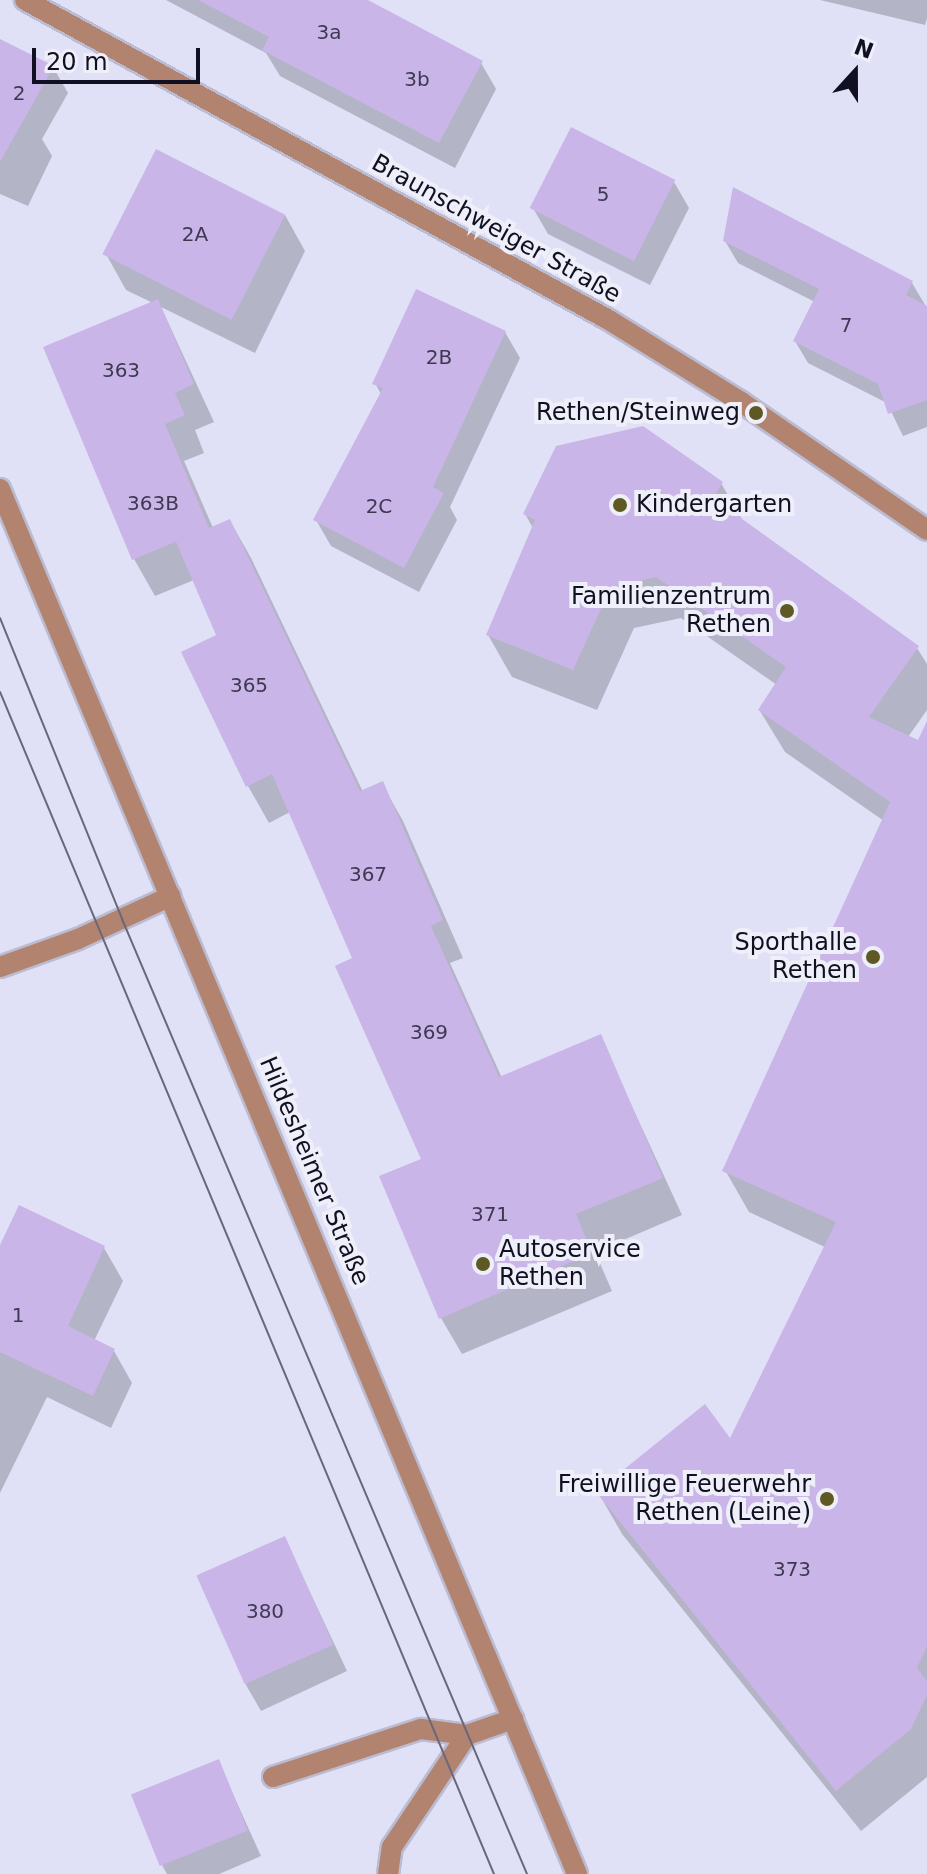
<!DOCTYPE html>
<meta charset="utf-8">
<style>
body{margin:0}
#map{position:relative;width:927px;height:1874px;overflow:hidden;background:#e0e1f7;font-family:"DejaVu Sans",sans-serif}
div>[style]{position:absolute}
[style*='--x']{left:calc(var(--x)*1px);top:calc(var(--y)*1px);width:calc(var(--w)*1px);rotate:calc(var(--a)*1deg)}
.shadow>*{inset:0;background:#0003}
.building>*{inset:0;background:#c9b5e7;transform-origin:0 0}
.roads{filter:drop-shadow(2px 0 #bbbbd1) drop-shadow(-2px 0 #bbbbd1) drop-shadow(0 2px #bbbbd1) drop-shadow(0 -2px #bbbbd1)}
.minor>*{height:20px;margin:-10px;padding:0 10px;transform-origin:10px;border-radius:10px;background:#b2836f}
.tram>*{height:2px;margin:-1px;padding:0 1px;transform-origin:1px;border-radius:1px;background:#68687c}
.dots>*{width:22px;height:22px;translate:-50% -50%;box-sizing:border-box;border:4px solid #efeffa;border-radius:50%}
span{translate:-50% -50%;white-space:nowrap;text-align:center;line-height:1.15;-webkit-text-stroke:8px #efeffa;paint-order:stroke}
.number-label{font-size:20px;color:#3e3953}
.number-label span{-webkit-text-stroke-width:0}
.street-label{font-size:24px;color:#101022}
.poi-label{font-size:24px;color:#101022}
.right{translate:-100% -50%;text-align:right}
.left{translate:0 -50%;text-align:left}
.north{position:absolute;left:815px;top:32px;width:80px;height:80px;-webkit-text-stroke:6px #efeffa;paint-order:stroke;rotate:21deg;font-size:22px;font-weight:700;line-height:32px;text-align:center;color:#101022}
.north::after{content:'';display:block;margin:auto;width:28px;height:36px;background:#101022;clip-path:polygon(50% 0,100% 100%,50% 72%,0 100%)}
.scale{position:absolute;left:32px;top:48px;width:168px;height:36px;box-sizing:border-box;border:4px solid #101022;border-top:0;padding-left:10px;font-size:24px;line-height:28px;white-space:nowrap;color:#101022;-webkit-text-stroke:6px #efeffa;paint-order:stroke}
</style>
<div id="map">
<div class="shadow">
<div style="clip-path:polygon(166px 0,364px 0,481px 63px,496px 89px,455px 168px,280px 76px,266px 53px)"></div>
<div style="clip-path:polygon(820px 0,927px 0,927px 18px,925px 25px)"></div>
<div style="clip-path:polygon(0 41px,53px 67px,68px 93px,42px 139px,52px 156px,28px 206px,0 194px)"></div>
<div style="clip-path:polygon(674px 182px,689px 208px,650px 285px,548px 234px,533px 208px)"></div>
<div style="clip-path:polygon(285px 215px,305px 251px,255px 353px,161px 307px,214px 422px,195px 430px,204px 453px,184px 461px,213px 528px,230px 521px,251px 558px,363px 792px,382px 784px,403px 821px,463px 958px,450px 963px,502px 1078px,600px 1037px,682px 1215px,595px 1252px,612px 1291px,462px 1354px,441px 1318px,424px 1160px,355px 959px,290px 812px,269px 823px,248px 786px,219px 636px,194px 580px,155px 596px,134px 559px,153px 303px,126px 290px,106px 254px)"></div>
<div style="clip-path:polygon(725px 241px,912px 283px,927px 308px,927px 427px,903px 436px,887px 403px,808px 363px,795px 341px,815px 302px,738px 263px)"></div>
<div style="clip-path:polygon(505px 332px,520px 358px,450px 507px,457px 520px,419px 592px,331px 546px,316px 520px,382px 396px,375px 383px)"></div>
<div style="clip-path:polygon(721px 483px,744px 523px,917px 648px,927px 664px,927px 710px,908px 737px,927px 746px,927px 1777px,861px 1831px,622px 1534px,598px 1492px,730px 1442px,825px 1247px,749px 1212px,725px 1170px,884px 821px,785px 752px,760px 711px,777px 685px,681px 618px,634px 628px,597px 710px,512px 677px,488px 635px,533px 528px,525px 514px)"></div>
<div style="clip-path:polygon(20px 1208px,104px 1248px,123px 1281px,94px 1341px,114px 1351px,132px 1383px,111px 1428px,47px 1397px,0 1493px,0 1249px)"></div>
<div style="clip-path:polygon(285px 1539px,347px 1671px,261px 1711px,246px 1685px)"></div>
<div style="clip-path:polygon(218px 1761px,261px 1856px,219px 1874px,167px 1874px,162px 1865px)"></div>
</div>
<div class="building">
<div style="clip-path:polygon(198px 0,368px 0,483px 61px,439px 143px,262px 50px,269px 37px)"></div>
<div style="clip-path:polygon(0 39px,54px 66px,0 162px)"></div>
<div style="left:571px;top:127px;width:117px;height:91px;rotate:27deg"></div>
<div style="left:156px;top:149px;width:145px;height:118px;rotate:27deg"></div>
<div style="clip-path:polygon(733px 187px,913px 281px,906px 295px,927px 306px,927px 400px,888px 414px,878px 384px,793px 341px,819px 289px,723px 241px)"></div>
<div style="clip-path:polygon(416px 289px,506px 331px,433px 487px,444px 493px,404px 568px,313px 520px,383px 388px,372px 384px)"></div>
<div style="clip-path:polygon(158px 299px,194px 384px,175px 393px,185px 415px,165px 424px,209px 528px,230px 519px,360px 791px,383px 781px,443px 920px,431px 926px,499px 1077px,601px 1034px,663px 1178px,576px 1214px,592px 1253px,439px 1319px,379px 1176px,421px 1159px,335px 966px,352px 958px,272px 774px,246px 787px,181px 652px,216px 635px,176px 542px,199px 532px,132px 560px,43px 347px)"></div>
<div style="clip-path:polygon(643px 426px,723px 482px,713px 498px,919px 646px,869px 717px,918px 740px,927px 721px,927px 1646px,917px 1668px,927px 1681px,927px 1695px,911px 1729px,836px 1791px,596px 1492px,705px 1404px,730px 1438px,836px 1222px,722px 1171px,890px 802px,758px 710px,786px 667px,656px 577px,611px 587px,573px 670px,486px 635px,535px 520px,523px 514px,556px 446px)"></div>
<div style="clip-path:polygon(19px 1205px,105px 1246px,68px 1326px,115px 1349px,93px 1396px,0 1352px,0 1245px)"></div>
<div style="left:285px;top:1536px;width:119px;height:97px;rotate:66deg"></div>
<div style="left:219px;top:1759px;width:77px;height:95px;rotate:68deg"></div>
</div>
<div class="roads">
<div class="minor">
<div style="--x:25;--y:0;--w:666;--a:28.72"></div>
<div style="--x:609;--y:320;--w:155;--a:31.8"></div>
<div style="--x:741;--y:402;--w:226;--a:34.5"></div>
<div style="--x:0;--y:489;--w:1500;--a:67.38"></div>
<div style="--x:0;--y:967;--w:83;--a:-19.7"></div>
<div style="--x:78;--y:939;--w:102;--a:-24.8"></div>
<div style="--x:273;--y:1777;--w:156;--a:-18"></div>
<div style="--x:421;--y:1729;--w:46;--a:7.4"></div>
<div style="--x:467;--y:1735;--w:49;--a:-19.2"></div>
<div style="--x:388;--y:1874;--w:27;--a:-82"></div>
<div style="--x:392;--y:1847;--w:135;--a:-56.2"></div>
</div>
</div>
<div class="tram">
<div style="--x:0;--y:618;--w:325;--a:67.9"></div>
<div style="--x:122;--y:919;--w:1037;--a:67.02"></div>
<div style="--x:0;--y:692;--w:1281;--a:67.32"></div>
</div>
<div class="dots">
<div style="left:756px;top:413px;background:#5d5824"></div>
<div style="left:620px;top:505px;background:#5d5824"></div>
<div style="left:787px;top:611px;background:#5d5824"></div>
<div style="left:873px;top:957px;background:#5d5824"></div>
<div style="left:483px;top:1264px;background:#5d5824"></div>
<div style="left:827px;top:1499px;background:#5d5824"></div>
</div>
<div class="number-label">
<span style="left:329px;top:32px">3a</span>
<span style="left:417px;top:79px">3b</span>
<span style="left:19px;top:93px">2</span>
<span style="left:603px;top:194px">5</span>
<span style="left:195px;top:234px">2A</span>
<span style="left:846px;top:325px">7</span>
<span style="left:439px;top:357px">2B</span>
<span style="left:121px;top:370px">363</span>
<span style="left:153px;top:503px">363B</span>
<span style="left:379px;top:506px">2C</span>
<span style="left:249px;top:685px">365</span>
<span style="left:368px;top:874px">367</span>
<span style="left:429px;top:1032px">369</span>
<span style="left:490px;top:1214px">371</span>
<span style="left:18px;top:1315px">1</span>
<span style="left:792px;top:1569px">373</span>
<span style="left:265px;top:1611px">380</span>
</div>
<div class="street-label">
<span style="left:496px;top:229px;rotate:29deg">Braunschweiger Straße</span>
<span style="left:314px;top:1171px;rotate:67deg">Hildesheimer Straße</span>
</div>
<div class="poi-label">
<span class="right" style="left:740px;top:413px">Rethen/Steinweg</span>
<span class="left" style="left:636px;top:505px">Kindergarten</span>
<span class="right" style="left:771px;top:611px">Familienzentrum<br>Rethen</span>
<span class="right" style="left:857px;top:957px">Sporthalle<br>Rethen</span>
<span class="left" style="left:499px;top:1264px">Autoservice<br>Rethen</span>
<span class="right" style="left:811px;top:1499px">Freiwillige Feuerwehr<br>Rethen (Leine)</span>
</div>
<div class="north">N</div>
<div class="scale">20 m</div>
</div>
